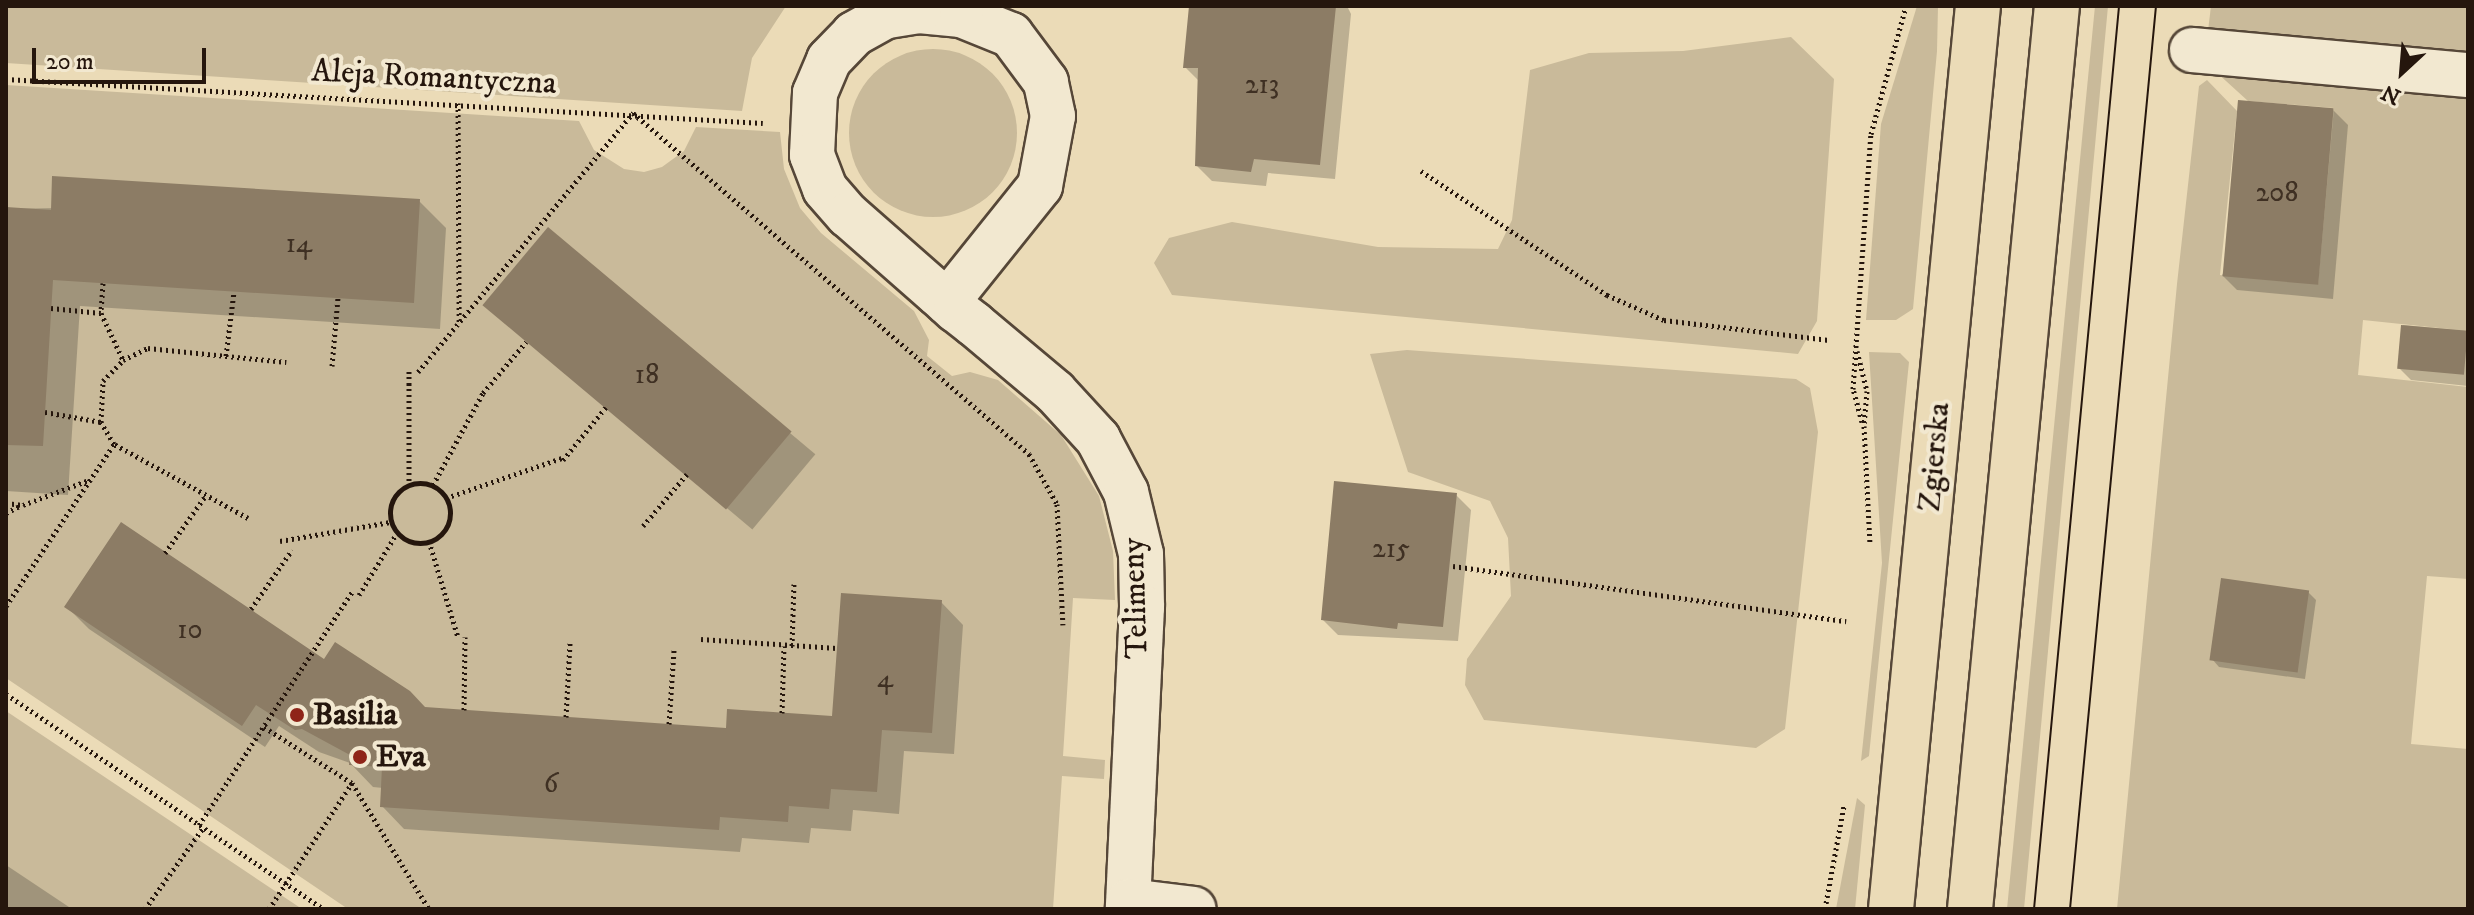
<!DOCTYPE html>
<style>
body{margin:0}
#map{position:relative;width:2474px;height:915px;overflow:hidden;background:#ebdbb7;font-family:"IM FELL DW Pica",serif}
div>[style]{position:absolute}
[style*='--x']{left:calc(var(--x)*1px);top:calc(var(--y)*1px);width:calc(var(--w)*1px);rotate:calc(var(--a)*1deg)}
.green>*{inset:0;background:#c9ba9a}
.round{border-radius:50%}
.shadow>*{inset:0;background:#0003;transform-origin:0 0}
.building>*{inset:0;background:#8c7c65;transform-origin:0 0}
.path>*{height:5px;margin-top:-2.5px;transform-origin:0;background:repeating-linear-gradient(90deg,#25160d 0 2px,transparent 0 6px)}
.path>.ring{margin:-2.5px;padding:0;box-sizing:content-box;background:none;border:5px solid #25160d;border-radius:50%}
.roads{filter:drop-shadow(2px 0 #564738) drop-shadow(-2px 0 #564738) drop-shadow(0 2px #564738) drop-shadow(0 -2px #564738)}
.minor>*{height:44px;margin:-22px;padding:0 22px;transform-origin:22px;border-radius:22px;background:#f2e8d0}
.major>*{height:44px;margin:-22px;padding:0 22px;transform-origin:22px;border-radius:22px;background:#ebdbb7}
.tram>*{height:2px;margin:-1px;padding:0 1px;transform-origin:1px;border-radius:1px;background:#25160d}
.dots>*{width:22px;height:22px;translate:-50% -50%;box-sizing:border-box;border:4px solid #f2e8d0;border-radius:50%}
span{translate:-50% -50%;white-space:nowrap;text-align:center;line-height:1.15;-webkit-text-stroke:8px #f2e8d0;paint-order:stroke}
.number-label{font-size:28px;color:#3f3023}
.number-label span{-webkit-text-stroke-width:0}
.street-label{font-size:32px;color:#25160d}
.poi-label{font-size:32px;color:#25160d;font-weight:700}
.left{translate:0 -50%;text-align:left}
.frame{position:absolute;inset:0;border:8px solid #25160d;pointer-events:none}
.north{position:absolute;left:2362px;top:32px;width:80px;height:80px;-webkit-text-stroke:6px #f2e8d0;paint-order:stroke;rotate:206deg;font-size:22px;font-weight:700;line-height:32px;text-align:center;color:#25160d}
.north::after{content:'';display:block;margin:auto;width:28px;height:36px;background:#25160d;clip-path:polygon(50% 0,100% 100%,50% 72%,0 100%)}
.scale{position:absolute;left:32px;top:48px;width:174px;height:36px;box-sizing:border-box;border:4px solid #25160d;border-top:0;padding-left:10px;font-size:24px;line-height:28px;white-space:nowrap;color:#25160d;-webkit-text-stroke:6px #f2e8d0;paint-order:stroke}
</style>
<div id="map">
<div class="green">
<div style="clip-path:polygon(6px 6px,786px 6px,752px 58px,742px 111px,6px 63px)"></div>
<div style="clip-path:polygon(1917px 6px,1938px 6px,1937px 51px,1913px 309px,1896px 320px,1866px 320px,1881px 124px)"></div>
<div style="clip-path:polygon(2095px 6px,2108px 6px,2024px 909px,2007px 909px)"></div>
<div style="clip-path:polygon(2211px 6px,2468px 6px,2468px 55px,2208px 31px)"></div>
<div style="clip-path:polygon(1791px 37px,1834px 79px,1817px 321px,1798px 354px,1172px 295px,1154px 263px,1169px 238px,1232px 222px,1378px 247px,1498px 249px,1512px 220px,1530px 70px,1589px 53px,1683px 51px)"></div>
<div class="round" style="left:849px;top:49px;width:168px;height:168px"></div>
<div style="clip-path:polygon(2215px 71px,2468px 88px,2468px 331px,2363px 320px,2358px 375px,2468px 387px,2468px 579px,2427px 576px,2411px 744px,2468px 749px,2468px 909px,2117px 909px,2177px 284px,2199px 86px,2207px 80px,2237px 111px,2220px 275px,2318px 284px,2334px 108px,2248px 101px)"></div>
<div style="clip-path:polygon(6px 85px,579px 121px,594px 150px,624px 169px,644px 172px,662px 167px,684px 151px,696px 127px,780px 132px,784px 169px,800px 208px,821px 233px,914px 311px,929px 340px,927px 356px,952px 376px,970px 372px,998px 380px,1061px 435px,1099px 496px,1113px 551px,1115px 600px,1073px 598px,1063px 756px,1105px 760px,1104px 779px,1062px 776px,1053px 909px,348px 909px,6px 678px)"></div>
<div style="clip-path:polygon(1407px 350px,1796px 379px,1810px 388px,1818px 432px,1785px 729px,1756px 748px,1484px 720px,1465px 685px,1467px 659px,1511px 596px,1508px 538px,1490px 501px,1408px 472px,1370px 354px)"></div>
<div style="clip-path:polygon(1869px 352px,1900px 353px,1909px 362px,1869px 756px,1861px 761px,1882px 563px)"></div>
<div style="clip-path:polygon(6px 711px,302px 909px,6px 909px)"></div>
<div style="clip-path:polygon(1857px 798px,1865px 805px,1855px 909px,1836px 909px)"></div>
</div>
<div class="shadow">
<div style="clip-path:polygon(1191px 6px,1347px 6px,1351px 14px,1335px 179px,1268px 173px,1266px 186px,1212px 181px,1197px 166px,1199px 81px,1185px 67px)"></div>
<div style="clip-path:polygon(2333px 110px,2348px 125px,2333px 299px,2237px 290px,2222px 275px)"></div>
<div style="clip-path:polygon(419px 201px,446px 228px,440px 329px,80px 306px,68px 495px,6px 491px,6px 209px)"></div>
<div style="left:548px;top:230px;width:349px;height:98px;rotate:40deg"></div>
<div style="clip-path:polygon(2403px 325px,2468px 331px,2468px 386px,2411px 380px,2399px 368px)"></div>
<div style="clip-path:polygon(1456px 495px,1471px 510px,1458px 641px,1338px 635px,1323px 620px)"></div>
<div style="clip-path:polygon(2308px 592px,2316px 600px,2305px 679px,2219px 667px,2212px 659px)"></div>
<div style="clip-path:polygon(941px 602px,963px 625px,954px 754px,904px 751px,899px 814px,853px 810px,851px 831px,811px 828px,809px 843px,742px 838px,740px 852px,404px 829px,382px 806px,383px 788px,373px 787px,350px 763px,319px 752px,279px 726px,265px 747px,89px 629px,67px 607px,325px 662px,426px 709px,728px 730px,834px 718px)"></div>
<div style="clip-path:polygon(6px 865px,72px 909px,6px 909px)"></div>
</div>
<div class="building">
<div style="clip-path:polygon(1189px 6px,1336px 6px,1320px 165px,1254px 159px,1251px 172px,1195px 166px,1198px 68px,1183px 68px)"></div>
<div style="left:2238px;top:100px;width:96px;height:177px;rotate:5deg"></div>
<div style="clip-path:polygon(52px 176px,420px 199px,414px 303px,53px 280px,43px 446px,6px 445px,6px 207px,51px 210px)"></div>
<div style="left:548px;top:227px;width:318px;height:102px;rotate:40deg"></div>
<div style="left:2401px;top:325px;width:67px;height:44px;rotate:5deg"></div>
<div style="clip-path:polygon(1334px 481px,1457px 493px,1443px 627px,1398px 623px,1397px 629px,1321px 620px)"></div>
<div style="clip-path:polygon(121px 522px,324px 659px,335px 642px,410px 691px,425px 707px,726px 728px,727px 709px,832px 716px,841px 593px,942px 600px,932px 733px,882px 730px,877px 792px,831px 789px,829px 809px,789px 806px,788px 822px,720px 817px,719px 830px,380px 807px,382px 767px,349px 765px,350px 755px,302px 729px,295px 730px,256px 705px,242px 726px,64px 607px)"></div>
<div style="left:2221px;top:578px;width:89px;height:83px;rotate:8deg"></div>
</div>
<div class="path">
<div style="--x:6;--y:79;--w:758;--a:3.33"></div>
<div style="--x:458;--y:103;--w:219;--a:89.7"></div>
<div style="--x:1421;--y:171;--w:224;--a:33.7"></div>
<div style="--x:1607;--y:295;--w:62;--a:23.7"></div>
<div style="--x:1664;--y:320;--w:166;--a:6.9"></div>
<div style="--x:103;--y:283;--w:30;--a:94"></div>
<div style="--x:101;--y:313;--w:52;--a:64.9"></div>
<div style="--x:51;--y:308;--w:50;--a:5.7"></div>
<div style="--x:1857;--y:351;--w:41;--a:76"></div>
<div style="--x:1867;--y:391;--w:35;--a:95"></div>
<div style="--x:1864;--y:426;--w:119;--a:87.1"></div>
<div style="--x:226;--y:356;--w:64;--a:-82.9"></div>
<div style="--x:332;--y:366;--w:68;--a:-85"></div>
<div style="--x:409;--y:371;--w:113;--a:90"></div>
<div style="--x:418;--y:372;--w:337;--a:-50.3"></div>
<div style="--x:633;--y:113;--w:523;--a:40.73"></div>
<div style="--x:1029;--y:454;--w:57;--a:60.8"></div>
<div style="--x:1057;--y:504;--w:121;--a:87.2"></div>
<div style="--x:45;--y:412;--w:57;--a:10.1"></div>
<div style="--x:1862;--y:422;--w:34;--a:-105"></div>
<div style="--x:1853;--y:389;--w:256;--a:-86"></div>
<div style="--x:1871;--y:134;--w:133;--a:-74.7"></div>
<div style="--x:563;--y:460;--w:68;--a:-50.9"></div>
<div class="ring" style="left:390px;top:483px;width:55px;height:55px"></div>
<div style="--x:433;--y:485;--w:105;--a:-61.5"></div>
<div style="--x:483;--y:393;--w:67;--a:-49.9"></div>
<div style="--x:446;--y:498;--w:123;--a:-19"></div>
<div style="--x:6;--y:503;--w:17;--a:7"></div>
<div style="--x:23;--y:505;--w:71;--a:-20.7"></div>
<div style="--x:6;--y:513;--w:18;--a:-27"></div>
<div style="--x:248;--y:518;--w:153;--a:-151.1"></div>
<div style="--x:114;--y:444;--w:26;--a:-121"></div>
<div style="--x:101;--y:422;--w:41;--a:-87.2"></div>
<div style="--x:103;--y:381;--w:29;--a:-46"></div>
<div style="--x:123;--y:360;--w:28;--a:-26"></div>
<div style="--x:148;--y:348;--w:139;--a:5.8"></div>
<div style="--x:643;--y:526;--w:68;--a:-49.8"></div>
<div style="--x:280;--y:541;--w:112;--a:-9.8"></div>
<div style="--x:429;--y:541;--w:100;--a:73.2"></div>
<div style="--x:165;--y:553;--w:71;--a:-54.7"></div>
<div style="--x:1453;--y:566;--w:397;--a:8"></div>
<div style="--x:359;--y:595;--w:73;--a:-58.5"></div>
<div style="--x:6;--y:606;--w:195;--a:-56.3"></div>
<div style="--x:251;--y:609;--w:72;--a:-55.2"></div>
<div style="--x:701;--y:639;--w:136;--a:3.8"></div>
<div style="--x:792;--y:646;--w:62;--a:-88.2"></div>
<div style="--x:6;--y:694;--w:384;--a:34.1"></div>
<div style="--x:464;--y:710;--w:73;--a:-89.2"></div>
<div style="--x:782;--y:713;--w:67;--a:-88.3"></div>
<div style="--x:566;--y:717;--w:74;--a:-86.9"></div>
<div style="--x:669;--y:724;--w:74;--a:-86.1"></div>
<div style="--x:264;--y:727;--w:104;--a:32.5"></div>
<div style="--x:352;--y:783;--w:148;--a:58.6"></div>
<div style="--x:199;--y:825;--w:279;--a:-56.7"></div>
<div style="--x:145;--y:909;--w:100;--a:-54.4"></div>
<div style="--x:269;--y:909;--w:151;--a:-56.6"></div>
<div style="--x:1825;--y:909;--w:106;--a:-79.6"></div>
</div>
<div class="roads">
<div class="minor">
<div style="--x:2192;--y:50;--w:277;--a:5.2"></div>
<div style="--x:947;--y:302;--w:149;--a:-51.3"></div>
<div style="--x:1040;--y:186;--w:71;--a:-79.5"></div>
<div style="--x:1053;--y:116;--w:35;--a:-102"></div>
<div style="--x:1046;--y:82;--w:59;--a:-126.7"></div>
<div style="--x:1011;--y:35;--w:54;--a:-158.2"></div>
<div style="--x:961;--y:15;--w:42;--a:-174.6"></div>
<div style="--x:919;--y:11;--w:33;--a:171"></div>
<div style="--x:886;--y:16;--w:37;--a:151"></div>
<div style="--x:854;--y:34;--w:36;--a:134"></div>
<div style="--x:829;--y:60;--w:36;--a:113"></div>
<div style="--x:815;--y:93;--w:62;--a:92.8"></div>
<div style="--x:812;--y:155;--w:36;--a:69"></div>
<div style="--x:825;--y:189;--w:35;--a:49"></div>
<div style="--x:848;--y:215;--w:120;--a:41.3"></div>
<div style="--x:938;--y:294;--w:24;--a:42"></div>
<div style="--x:956;--y:310;--w:23;--a:38"></div>
<div style="--x:974;--y:324;--w:106;--a:40"></div>
<div style="--x:1055;--y:392;--w:64;--a:47.5"></div>
<div style="--x:1098;--y:439;--w:60;--a:62.2"></div>
<div style="--x:1126;--y:492;--w:64;--a:76.4"></div>
<div style="--x:1141;--y:554;--w:53;--a:88.9"></div>
<div style="--x:1142;--y:607;--w:302;--a:92.7"></div>
<div style="--x:1129;--y:901;--w:65;--a:7"></div>
</div>
<div class="major">
<div style="--x:1891;--y:909;--w:907;--a:-84.5"></div>
<div style="--x:1970;--y:909;--w:907;--a:-84.5"></div>
</div>
</div>
<div class="tram">
<div style="--x:2034;--y:909;--w:907;--a:-84.62"></div>
<div style="--x:2070;--y:909;--w:907;--a:-84.56"></div>
</div>
<div class="dots">
<div style="left:297px;top:715px;background:#8f2418"></div>
<div style="left:360px;top:757px;background:#8f2418"></div>
</div>
<div class="number-label">
<span style="left:1262px;top:85px">213</span>
<span style="left:2277px;top:193px">208</span>
<span style="left:299px;top:244px">14</span>
<span style="left:647px;top:375px">18</span>
<span style="left:1391px;top:549px">215</span>
<span style="left:190px;top:630px">10</span>
<span style="left:885px;top:679px">4</span>
<span style="left:551px;top:784px">6</span>
</div>
<div class="street-label">
<span style="left:434px;top:78px;rotate:3deg">Aleja Romantyczna</span>
<span style="left:1935px;top:457px;rotate:-85deg">Zgierska</span>
<span style="left:1136px;top:598px;rotate:-92deg">Telimeny</span>
</div>
<div class="poi-label">
<span class="left" style="left:313px;top:715px">Basilia</span>
<span class="left" style="left:376px;top:757px">Eva</span>
</div>
<div class="frame"></div>
<div class="north">N</div>
<div class="scale">20 m</div>
</div>
